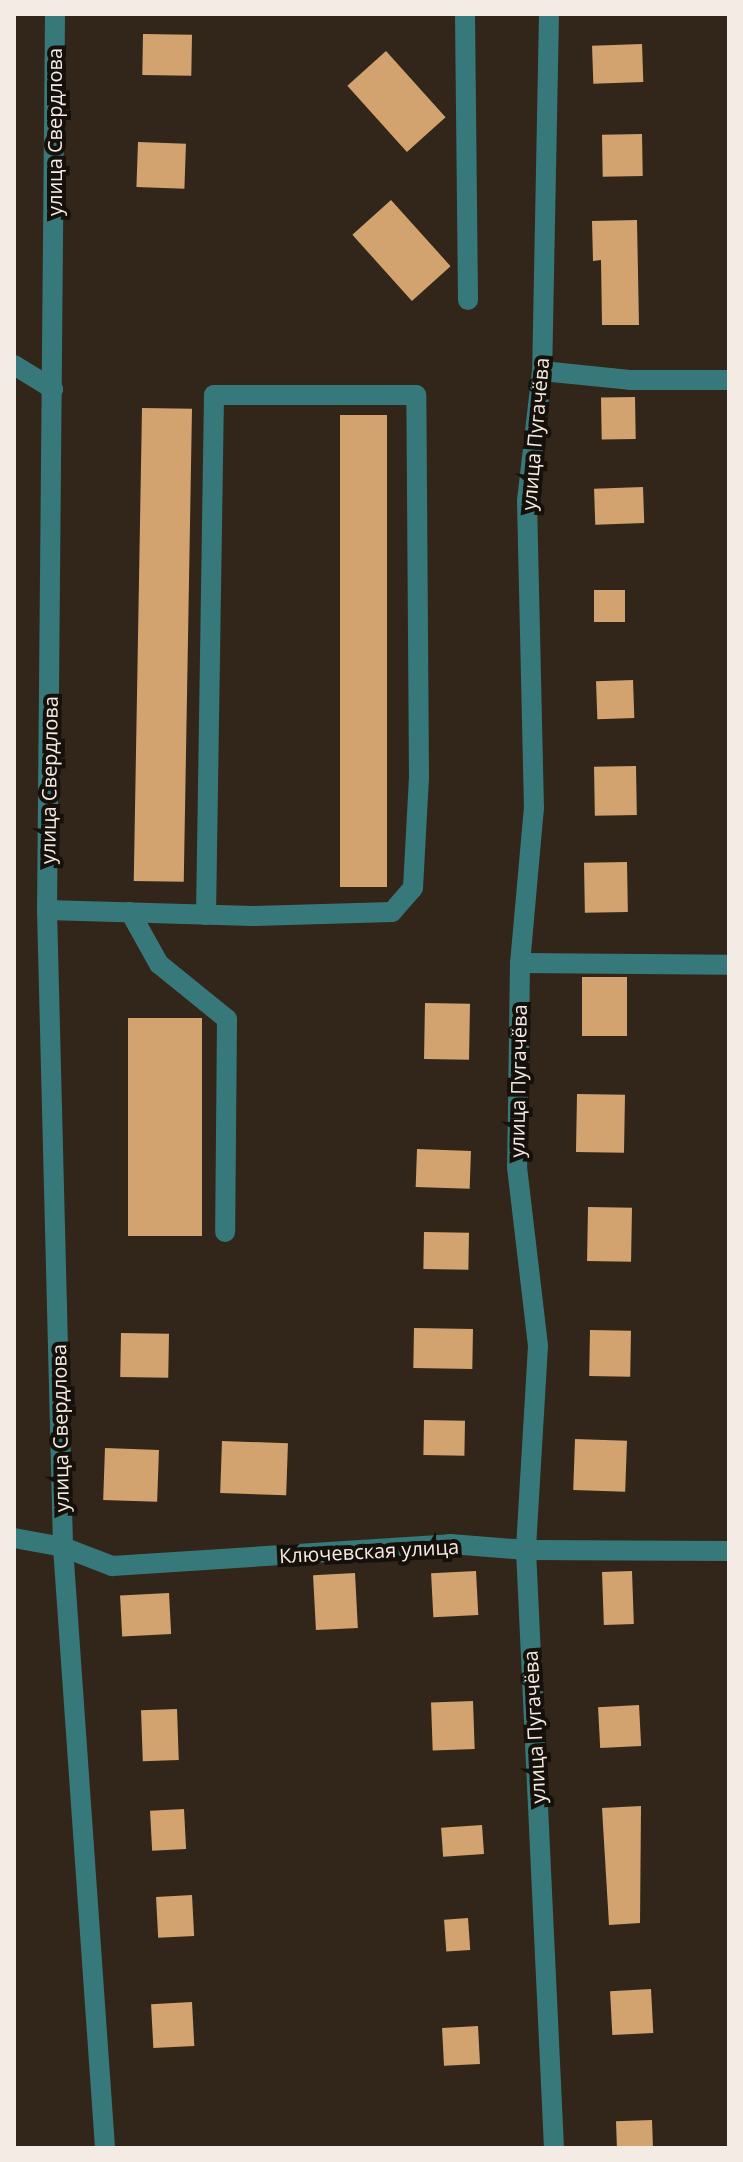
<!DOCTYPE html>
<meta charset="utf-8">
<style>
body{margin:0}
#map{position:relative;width:743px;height:2162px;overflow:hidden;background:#32261a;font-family:"Open Sans",sans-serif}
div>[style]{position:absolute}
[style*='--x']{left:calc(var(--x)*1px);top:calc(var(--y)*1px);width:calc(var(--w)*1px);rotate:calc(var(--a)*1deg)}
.building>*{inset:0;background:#d2a36e;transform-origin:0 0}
.minor>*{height:20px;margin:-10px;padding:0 10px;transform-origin:10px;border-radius:10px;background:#37797a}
span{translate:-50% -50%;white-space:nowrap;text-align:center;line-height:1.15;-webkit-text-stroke:8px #16100b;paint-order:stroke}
.street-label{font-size:20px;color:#f4ece4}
.frame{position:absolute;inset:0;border:16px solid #f4ece4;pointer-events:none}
</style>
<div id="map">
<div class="building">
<div style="left:143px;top:34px;width:49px;height:41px;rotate:1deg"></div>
<div style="left:642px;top:44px;width:38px;height:50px;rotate:88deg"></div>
<div style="left:386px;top:51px;width:89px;height:52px;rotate:48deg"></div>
<div style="left:642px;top:134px;width:42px;height:40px;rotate:89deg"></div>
<div style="left:138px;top:142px;width:48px;height:45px;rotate:2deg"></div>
<div style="left:391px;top:200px;width:89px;height:52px;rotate:48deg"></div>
<div style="clip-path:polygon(637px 220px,639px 325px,602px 325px,601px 260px,593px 261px,592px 221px)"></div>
<div style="left:635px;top:397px;width:42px;height:34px;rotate:89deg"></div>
<div style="left:142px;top:408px;width:50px;height:473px;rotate:1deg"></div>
<div style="left:340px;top:415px;width:47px;height:472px"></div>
<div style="left:643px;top:487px;width:36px;height:49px;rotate:88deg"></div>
<div style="left:625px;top:590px;width:32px;height:31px;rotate:90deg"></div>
<div style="left:633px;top:680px;width:38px;height:37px;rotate:88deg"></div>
<div style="left:636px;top:766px;width:49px;height:42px;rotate:89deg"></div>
<div style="left:627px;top:862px;width:50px;height:43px;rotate:89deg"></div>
<div style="left:582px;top:977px;width:45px;height:59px"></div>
<div style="left:425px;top:1003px;width:45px;height:56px;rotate:1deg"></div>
<div style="left:128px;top:1018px;width:74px;height:218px"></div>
<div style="left:577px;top:1094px;width:48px;height:58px;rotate:1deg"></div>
<div style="left:417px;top:1149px;width:54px;height:38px;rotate:2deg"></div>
<div style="left:588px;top:1207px;width:44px;height:54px;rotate:1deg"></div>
<div style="left:424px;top:1232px;width:45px;height:37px;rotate:1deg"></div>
<div style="left:414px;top:1328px;width:59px;height:40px;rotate:1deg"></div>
<div style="left:590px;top:1330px;width:41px;height:46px;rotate:1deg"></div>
<div style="left:121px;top:1333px;width:48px;height:44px;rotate:1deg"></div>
<div style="left:424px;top:1420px;width:41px;height:35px;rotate:1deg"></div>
<div style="left:575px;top:1439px;width:52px;height:51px;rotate:2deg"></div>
<div style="left:222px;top:1441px;width:66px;height:52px;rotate:2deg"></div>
<div style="left:105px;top:1448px;width:54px;height:52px;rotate:2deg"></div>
<div style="left:476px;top:1571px;width:44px;height:45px;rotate:87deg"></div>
<div style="left:632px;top:1571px;width:53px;height:30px;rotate:88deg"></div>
<div style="left:355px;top:1573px;width:55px;height:42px;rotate:87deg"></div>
<div style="left:169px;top:1593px;width:41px;height:49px;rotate:87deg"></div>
<div style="left:473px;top:1701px;width:48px;height:42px;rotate:88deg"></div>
<div style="left:639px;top:1705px;width:41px;height:41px;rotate:87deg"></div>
<div style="left:177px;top:1709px;width:51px;height:36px;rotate:88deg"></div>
<div style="clip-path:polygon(641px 1806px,640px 1923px,609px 1925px,602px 1808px)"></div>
<div style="left:184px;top:1809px;width:40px;height:34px;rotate:87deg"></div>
<div style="left:482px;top:1825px;width:29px;height:41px;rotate:86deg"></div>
<div style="left:192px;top:1895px;width:41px;height:36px;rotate:87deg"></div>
<div style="left:468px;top:1918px;width:32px;height:24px;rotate:86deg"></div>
<div style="left:651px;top:1989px;width:44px;height:41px;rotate:87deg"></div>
<div style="left:192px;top:2002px;width:44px;height:41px;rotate:87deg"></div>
<div style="left:478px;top:2026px;width:38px;height:36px;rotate:87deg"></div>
<div style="left:652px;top:2120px;width:28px;height:36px;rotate:88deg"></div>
</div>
<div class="minor">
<div style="--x:55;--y:14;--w:896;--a:90.51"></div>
<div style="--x:47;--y:910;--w:637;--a:88.56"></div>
<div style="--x:63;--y:1547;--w:602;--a:86"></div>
<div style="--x:465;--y:14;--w:286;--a:89.4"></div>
<div style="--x:549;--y:14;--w:357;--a:91.1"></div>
<div style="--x:542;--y:371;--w:131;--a:96.6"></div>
<div style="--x:527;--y:501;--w:306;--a:88.7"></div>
<div style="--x:534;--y:807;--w:157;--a:95.1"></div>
<div style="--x:520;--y:963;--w:204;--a:90.8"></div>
<div style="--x:517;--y:1167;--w:180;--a:83.3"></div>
<div style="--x:538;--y:1346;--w:204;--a:93.4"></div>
<div style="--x:526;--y:1550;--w:599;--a:87.32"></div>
<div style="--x:14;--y:365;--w:46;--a:31.6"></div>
<div style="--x:542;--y:371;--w:88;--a:5.8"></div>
<div style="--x:630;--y:380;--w:99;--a:0"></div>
<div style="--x:47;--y:910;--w:206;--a:1.7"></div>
<div style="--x:253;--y:916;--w:139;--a:-1.6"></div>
<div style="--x:392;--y:912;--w:32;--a:-49"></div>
<div style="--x:413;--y:888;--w:110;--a:-86.9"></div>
<div style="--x:419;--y:778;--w:383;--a:-90.4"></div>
<div style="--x:416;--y:395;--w:202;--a:180"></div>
<div style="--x:214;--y:395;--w:520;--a:90.88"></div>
<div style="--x:130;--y:912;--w:60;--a:60.9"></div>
<div style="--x:159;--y:964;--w:87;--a:39"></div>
<div style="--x:227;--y:1019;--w:213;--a:90.5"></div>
<div style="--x:520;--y:963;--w:209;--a:0.5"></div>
<div style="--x:14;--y:1538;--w:50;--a:10.4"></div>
<div style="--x:63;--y:1547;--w:53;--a:21.2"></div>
<div style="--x:112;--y:1566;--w:339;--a:-3.7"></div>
<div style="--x:450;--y:1544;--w:76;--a:4.5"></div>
<div style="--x:526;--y:1550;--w:203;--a:0.3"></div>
</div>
<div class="street-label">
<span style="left:54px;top:132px;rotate:-90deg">улица Свердлова</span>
<span style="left:535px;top:434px;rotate:-85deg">улица Пугачёва</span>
<span style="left:49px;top:780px;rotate:-89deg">улица Свердлова</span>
<span style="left:518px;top:1081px;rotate:-89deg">улица Пугачёва</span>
<span style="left:60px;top:1428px;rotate:-91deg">улица Свердлова</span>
<span style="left:369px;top:1551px;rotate:-3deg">Ключевская улица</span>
<span style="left:534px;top:1727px;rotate:-93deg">улица Пугачёва</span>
</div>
<div class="frame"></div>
</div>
